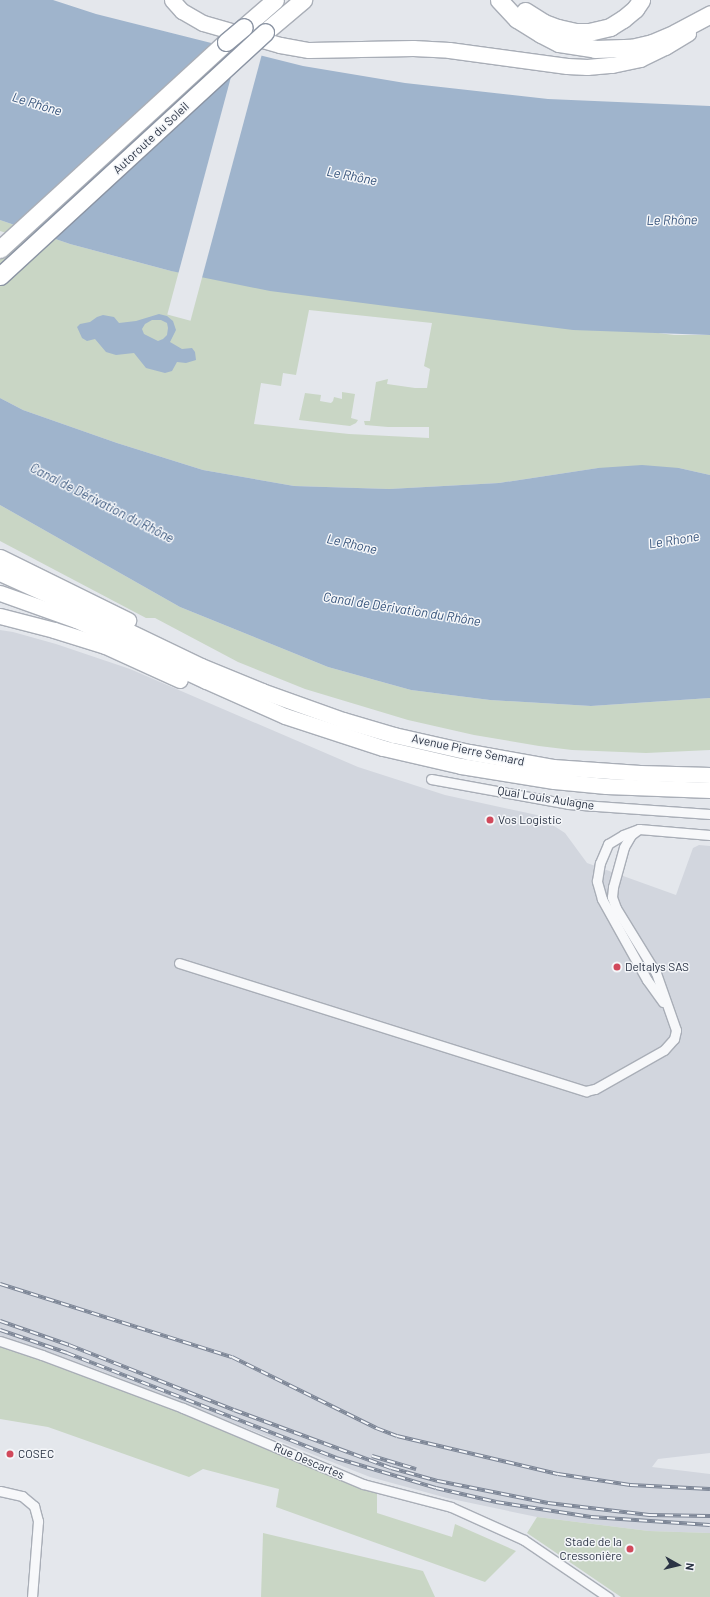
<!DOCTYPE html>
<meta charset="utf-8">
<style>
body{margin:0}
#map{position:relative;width:710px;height:1597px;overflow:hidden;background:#e4e7ec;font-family:Barlow,sans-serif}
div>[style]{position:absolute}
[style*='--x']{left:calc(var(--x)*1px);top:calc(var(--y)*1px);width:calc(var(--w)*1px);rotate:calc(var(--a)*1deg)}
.built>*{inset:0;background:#d2d6de}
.green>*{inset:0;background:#c9d6c5}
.water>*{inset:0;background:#9fb4cc}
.pier>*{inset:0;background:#e4e7ec;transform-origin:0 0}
.roads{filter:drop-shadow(1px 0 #a9aeb7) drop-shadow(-1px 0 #a9aeb7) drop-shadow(0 1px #a9aeb7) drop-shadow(0 -1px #a9aeb7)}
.minor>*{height:9px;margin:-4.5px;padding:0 4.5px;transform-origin:4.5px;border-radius:4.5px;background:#f7f8fa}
.trunk>*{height:15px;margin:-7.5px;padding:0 7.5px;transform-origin:7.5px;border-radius:7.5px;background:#fff}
.motorway>*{height:17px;margin:-8.5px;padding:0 8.5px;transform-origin:8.5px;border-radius:8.5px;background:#fff}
.rail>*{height:4px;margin-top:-2px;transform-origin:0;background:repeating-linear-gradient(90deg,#f4f6f9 0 8px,#7d8696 0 16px);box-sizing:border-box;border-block:1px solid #7d8696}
.bridges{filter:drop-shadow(1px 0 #8b94a3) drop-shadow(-1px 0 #8b94a3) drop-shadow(0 1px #8b94a3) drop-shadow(0 -1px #8b94a3)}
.motorway-bridge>*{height:17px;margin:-8.5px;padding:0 8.5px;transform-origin:8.5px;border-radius:8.5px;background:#fff}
.dots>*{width:11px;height:11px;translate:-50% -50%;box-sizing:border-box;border:2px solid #f4f6f9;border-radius:50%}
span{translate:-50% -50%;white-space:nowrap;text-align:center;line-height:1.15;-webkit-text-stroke:3px #f4f6f9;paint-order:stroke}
.street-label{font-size:12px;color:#2b3445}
.poi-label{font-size:12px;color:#2b3445}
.left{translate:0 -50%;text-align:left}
.right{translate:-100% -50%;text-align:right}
.water-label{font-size:13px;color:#34527a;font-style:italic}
.north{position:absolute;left:658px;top:1545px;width:40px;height:40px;-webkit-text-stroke:3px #f4f6f9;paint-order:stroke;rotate:98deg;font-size:11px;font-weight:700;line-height:16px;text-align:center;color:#2b3445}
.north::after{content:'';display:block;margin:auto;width:14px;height:18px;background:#2b3445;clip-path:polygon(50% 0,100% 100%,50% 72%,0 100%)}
</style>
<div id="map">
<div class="built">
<div style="clip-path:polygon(0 630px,13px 632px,56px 644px,130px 669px,358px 767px,445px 795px,537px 815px,565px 833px,587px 863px,676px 895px,693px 848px,699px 845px,710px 846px,710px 1453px,658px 1459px,652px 1467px,710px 1474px,710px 1533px,649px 1531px,537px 1517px,447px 1498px,370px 1477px,96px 1369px,0 1336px)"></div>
</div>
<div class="green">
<div style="clip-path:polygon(evenodd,0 220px,70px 244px,171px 271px,674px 335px,710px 335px,710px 475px,679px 468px,598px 468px,499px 483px,389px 489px,294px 486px,203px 470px,117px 443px,23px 410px,0 398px,0 236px,35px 242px,0 231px,0 220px,309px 310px,432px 323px,424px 366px,430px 369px,427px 388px,415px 388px,387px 384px,388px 379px,376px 382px,370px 421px,364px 421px,365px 425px,388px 427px,429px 427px,429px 438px,349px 434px,254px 424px,261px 383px,281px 386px,283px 373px,296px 375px,309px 310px)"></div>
<div style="clip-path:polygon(342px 392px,355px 394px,351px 418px,358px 420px,356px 423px,350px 426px,299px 420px,305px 393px,321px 395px,320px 401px,331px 403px,333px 401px,334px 397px,342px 399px)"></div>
<div style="clip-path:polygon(0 505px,180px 607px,328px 667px,411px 690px,490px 700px,591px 706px,710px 698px,710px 750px,646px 753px,572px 750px,539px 746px,474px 735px,408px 720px,305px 689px,238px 662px,155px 618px,146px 618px,0 541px)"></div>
<div style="clip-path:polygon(0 1345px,45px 1359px,173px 1408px,301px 1460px,349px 1484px,377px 1492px,377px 1513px,452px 1537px,455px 1524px,516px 1551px,485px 1582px,276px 1507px,279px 1489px,203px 1469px,189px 1477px,48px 1427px,0 1419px)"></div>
<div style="clip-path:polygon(537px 1517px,649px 1531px,710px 1533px,710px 1597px,621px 1597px,527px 1533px)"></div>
<div style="clip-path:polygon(263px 1533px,423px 1571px,435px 1597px,261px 1597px)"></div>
</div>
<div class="water">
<div style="clip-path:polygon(0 0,53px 0,96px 14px,303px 66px,405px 83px,548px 99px,710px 106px,710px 335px,573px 330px,270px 291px,171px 271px,70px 244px,0 220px)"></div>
<div style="clip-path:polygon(evenodd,159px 314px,167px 316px,173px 321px,176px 330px,170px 342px,182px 349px,192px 348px,195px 352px,196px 360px,186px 363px,177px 362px,172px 371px,165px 373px,146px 368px,134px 353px,116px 355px,106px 352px,95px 339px,87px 341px,82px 338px,77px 327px,80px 324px,90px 322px,97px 317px,103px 315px,114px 317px,119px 323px,136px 321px,159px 314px,152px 320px,161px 320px,167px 323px,168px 328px,167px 335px,163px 339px,158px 341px,144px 334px,142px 329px,145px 324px,152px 320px)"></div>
<div style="clip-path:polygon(0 398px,23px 410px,117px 443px,203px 470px,294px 486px,389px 489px,499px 483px,598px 468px,642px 465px,679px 468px,710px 475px,710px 698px,591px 706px,490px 700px,411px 690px,328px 667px,180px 607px,0 505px)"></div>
</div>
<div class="pier">
<div style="left:239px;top:47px;width:24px;height:277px;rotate:15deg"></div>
</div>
<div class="roads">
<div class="minor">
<div style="--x:431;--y:779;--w:139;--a:10.3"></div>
<div style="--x:568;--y:804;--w:142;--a:4"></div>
<div style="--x:179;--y:963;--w:427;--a:17.5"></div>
<div style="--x:586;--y:1091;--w:9;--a:-13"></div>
<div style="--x:595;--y:1089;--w:79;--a:-29.5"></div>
<div style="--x:664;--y:1050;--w:15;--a:-48"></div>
<div style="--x:674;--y:1039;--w:9;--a:-77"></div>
<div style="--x:676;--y:1030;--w:60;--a:-109.3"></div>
<div style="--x:656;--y:973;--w:76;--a:-121.6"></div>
<div style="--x:616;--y:908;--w:12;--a:-110"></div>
<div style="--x:612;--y:897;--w:10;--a:-84"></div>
<div style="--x:613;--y:887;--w:41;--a:-74.6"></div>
<div style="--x:624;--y:847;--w:14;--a:-60"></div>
<div style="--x:631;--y:835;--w:10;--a:-37"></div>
<div style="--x:663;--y:1002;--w:27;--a:-126"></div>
<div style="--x:647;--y:980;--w:93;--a:-119.1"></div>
<div style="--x:602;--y:899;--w:19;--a:-106"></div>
<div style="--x:597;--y:881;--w:18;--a:-81"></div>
<div style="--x:600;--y:863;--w:21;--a:-67"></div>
<div style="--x:608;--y:844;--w:17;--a:-31"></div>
<div style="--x:623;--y:835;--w:17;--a:-21"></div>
<div style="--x:639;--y:829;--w:71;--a:4.8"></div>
<div style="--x:0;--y:1341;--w:44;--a:18.4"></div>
<div style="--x:42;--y:1355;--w:151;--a:20.6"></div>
<div style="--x:183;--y:1408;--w:195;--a:22.9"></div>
<div style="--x:363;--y:1484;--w:91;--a:14.6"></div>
<div style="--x:451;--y:1507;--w:80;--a:24.3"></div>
<div style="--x:524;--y:1540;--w:102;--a:34.2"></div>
<div style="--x:0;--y:1491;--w:23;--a:13"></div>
<div style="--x:22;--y:1496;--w:16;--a:40"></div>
<div style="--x:34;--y:1506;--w:16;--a:75"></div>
<div style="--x:38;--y:1521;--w:76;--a:94.5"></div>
</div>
<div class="trunk">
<div style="--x:172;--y:0;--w:15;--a:48"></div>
<div style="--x:182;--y:11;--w:24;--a:30"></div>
<div style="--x:203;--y:23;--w:80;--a:15.9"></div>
<div style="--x:280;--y:45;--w:29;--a:10"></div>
<div style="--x:309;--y:50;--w:104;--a:-1.1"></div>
<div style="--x:413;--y:48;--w:36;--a:3"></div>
<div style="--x:449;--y:50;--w:119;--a:7.7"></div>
<div style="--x:567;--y:66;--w:20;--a:3"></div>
<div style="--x:587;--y:67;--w:25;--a:-5"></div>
<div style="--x:612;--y:65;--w:29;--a:-12"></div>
<div style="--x:640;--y:59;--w:28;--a:-26"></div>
<div style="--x:665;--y:47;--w:27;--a:-31"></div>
<div style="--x:0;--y:557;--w:143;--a:26.2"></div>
<div style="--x:0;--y:593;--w:81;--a:19.6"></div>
<div style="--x:76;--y:620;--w:144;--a:25.1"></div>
<div style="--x:206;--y:681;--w:86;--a:23.9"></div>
<div style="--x:285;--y:716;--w:103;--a:18.1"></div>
<div style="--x:383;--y:748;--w:80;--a:13"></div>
<div style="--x:461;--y:766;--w:94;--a:9.2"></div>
<div style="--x:554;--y:781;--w:52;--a:5.5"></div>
<div style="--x:606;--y:786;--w:104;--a:2.2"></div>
<div style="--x:93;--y:614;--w:120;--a:25.7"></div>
<div style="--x:201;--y:666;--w:66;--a:22.3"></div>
<div style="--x:262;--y:691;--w:86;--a:19.7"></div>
<div style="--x:343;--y:720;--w:53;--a:16.4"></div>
<div style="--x:394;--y:735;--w:77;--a:12.8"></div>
<div style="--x:469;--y:752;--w:85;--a:10.1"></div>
<div style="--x:553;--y:767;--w:87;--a:3.9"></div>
<div style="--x:640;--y:773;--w:70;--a:1.6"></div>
<div style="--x:0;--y:616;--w:56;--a:14.5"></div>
<div style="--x:54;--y:630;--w:53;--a:17.4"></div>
<div style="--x:105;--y:646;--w:82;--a:24.4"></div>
</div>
<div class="motorway">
<div style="--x:499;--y:0;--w:26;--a:47"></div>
<div style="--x:517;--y:19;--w:28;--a:32"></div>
<div style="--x:541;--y:34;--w:20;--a:27"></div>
<div style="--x:559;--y:43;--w:36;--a:9"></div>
<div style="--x:595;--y:49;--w:36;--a:-2"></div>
<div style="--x:631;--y:48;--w:22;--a:-13"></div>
<div style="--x:652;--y:43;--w:25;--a:-23"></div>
<div style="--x:675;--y:33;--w:40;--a:-28"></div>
<div style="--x:525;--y:11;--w:22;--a:32"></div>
<div style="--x:544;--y:23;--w:15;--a:20"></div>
<div style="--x:558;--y:28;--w:17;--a:13"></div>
<div style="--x:575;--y:32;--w:14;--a:0"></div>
<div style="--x:589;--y:32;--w:22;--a:-13"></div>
<div style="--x:610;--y:27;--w:15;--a:-32"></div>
<div style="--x:623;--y:19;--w:16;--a:-40"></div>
<div style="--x:635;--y:9;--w:11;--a:-56"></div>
<div style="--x:244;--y:27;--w:41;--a:-41.1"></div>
<div style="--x:265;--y:32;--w:50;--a:-40.1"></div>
<div style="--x:0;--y:249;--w:306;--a:-42.5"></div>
<div style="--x:0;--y:572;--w:102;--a:24.3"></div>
</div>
</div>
<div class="rail">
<div style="--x:0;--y:1284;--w:243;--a:17.5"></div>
<div style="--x:232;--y:1357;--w:161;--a:26.2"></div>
<div style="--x:376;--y:1428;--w:22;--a:21"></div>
<div style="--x:397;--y:1436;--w:165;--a:13.3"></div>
<div style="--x:558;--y:1474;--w:73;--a:8.7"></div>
<div style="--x:630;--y:1485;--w:80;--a:2.9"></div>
<div style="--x:0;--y:1321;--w:73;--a:19.2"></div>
<div style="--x:69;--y:1345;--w:177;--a:21.5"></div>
<div style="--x:234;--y:1410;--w:167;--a:20.3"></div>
<div style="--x:391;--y:1468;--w:49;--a:15.5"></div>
<div style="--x:438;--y:1481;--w:112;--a:11.3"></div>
<div style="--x:548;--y:1503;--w:102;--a:6.8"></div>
<div style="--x:649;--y:1515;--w:61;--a:0.9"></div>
<div style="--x:0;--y:1330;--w:71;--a:18.9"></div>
<div style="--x:67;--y:1353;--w:289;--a:21.3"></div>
<div style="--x:336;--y:1458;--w:104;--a:16.7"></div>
<div style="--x:436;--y:1488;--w:62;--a:13.1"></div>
<div style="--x:496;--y:1502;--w:96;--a:9"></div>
<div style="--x:591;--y:1517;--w:119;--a:3.8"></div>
<div style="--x:372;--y:1456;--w:46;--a:16.5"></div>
</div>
<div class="bridges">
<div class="motorway-bridge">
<div style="--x:226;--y:42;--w:23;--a:-40"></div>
<div style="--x:0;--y:276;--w:360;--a:-42.6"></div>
</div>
</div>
<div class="dots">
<div style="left:490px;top:820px;background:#d1495b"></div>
<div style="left:617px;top:967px;background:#d1495b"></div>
<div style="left:10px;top:1454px;background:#d1495b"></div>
<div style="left:630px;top:1549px;background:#d1495b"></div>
</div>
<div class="street-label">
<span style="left:151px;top:138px;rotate:-43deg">Autoroute du Soleil</span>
<span style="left:468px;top:750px;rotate:12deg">Avenue Pierre Semard</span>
<span style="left:546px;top:798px;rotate:9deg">Quai Louis Aulagne</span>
<span style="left:309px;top:1461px;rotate:23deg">Rue Descartes</span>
</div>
<div class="poi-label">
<span class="left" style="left:498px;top:820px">Vos Logistic</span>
<span class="left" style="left:625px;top:967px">Deltalys SAS</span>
<span class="left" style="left:18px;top:1454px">COSEC</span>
<span class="right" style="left:622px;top:1549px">Stade de la<br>Cressonière</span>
</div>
<div class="water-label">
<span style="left:37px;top:104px;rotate:17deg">Le Rhône</span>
<span style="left:352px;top:176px;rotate:11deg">Le Rhône</span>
<span style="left:672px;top:220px;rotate:-1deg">Le Rhône</span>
<span style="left:102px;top:503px;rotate:27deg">Canal de Dérivation du Rhône</span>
<span style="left:674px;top:540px;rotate:-9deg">Le Rhone</span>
<span style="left:352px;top:544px;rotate:13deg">Le Rhone</span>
<span style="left:402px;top:609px;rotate:9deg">Canal de Dérivation du Rhône</span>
</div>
<div class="north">N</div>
</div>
